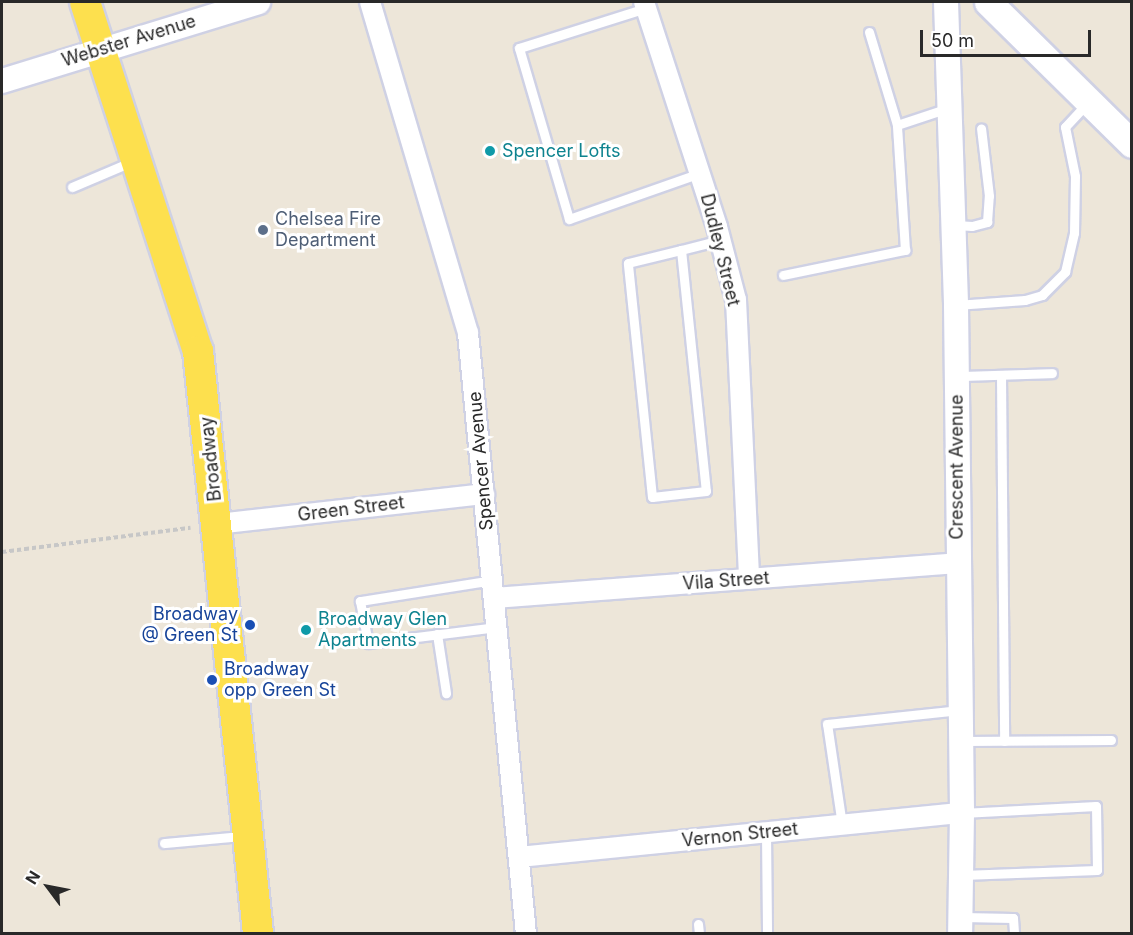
<!DOCTYPE html>
<style>
body{margin:0}
#map{position:relative;width:1133px;height:935px;overflow:hidden;background:#ede6d9;font-family:Inter,sans-serif}
div>[style]{position:absolute}
[style*='--x']{left:calc(var(--x)*1px);top:calc(var(--y)*1px);width:calc(var(--w)*1px);rotate:calc(var(--a)*1deg)}
.path>*{height:4px;margin-top:-2px;transform-origin:0;background:repeating-linear-gradient(90deg,#c7c7c7 0 4.5px,transparent 0 7.5px)}
.roads{filter:drop-shadow(2px 0 #cfd1e4) drop-shadow(-2px 0 #cfd1e4) drop-shadow(0 2px #cfd1e4) drop-shadow(0 -2px #cfd1e4)}
.service>*{height:9px;margin:-4.5px;padding:0 4.5px;transform-origin:4.5px;border-radius:4.5px;background:#fff}
.minor>*{height:20px;margin:-10px;padding:0 10px;transform-origin:10px;border-radius:10px;background:#fff}
.tertiary>*{height:24px;margin:-12px;padding:0 12px;transform-origin:12px;border-radius:12px;background:#fff}
.secondary>*{height:27px;margin:-13.5px;padding:0 13.5px;transform-origin:13.5px;border-radius:13.5px;background:#fff}
.primary>*{height:30px;margin:-15px;padding:0 15px;transform-origin:15px;border-radius:15px;background:#fde04e}
.dots>*{width:16px;height:16px;translate:-50% -50%;box-sizing:border-box;border:3px solid #fff;border-radius:50%}
span{translate:-50% -50%;white-space:nowrap;text-align:center;line-height:1.15;-webkit-text-stroke:6px #fff;paint-order:stroke}
.street-label{font-size:18px;color:#292929}
.culture-label{font-size:18px;color:#0d838f}
.left{translate:0 -50%;text-align:left}
.service-label{font-size:18px;color:#4e5e75}
.transit-label{font-size:18px;color:#164399}
.right{translate:-100% -50%;text-align:right}
.frame{position:absolute;inset:0;border:3px solid #292929;pointer-events:none}
.north{position:absolute;left:18px;top:857px;width:60px;height:60px;-webkit-text-stroke:4px #fff;paint-order:stroke;rotate:302deg;font-size:16px;font-weight:700;line-height:24px;text-align:center;color:#292929}
.north::after{content:'';display:block;margin:auto;width:21px;height:27px;background:#292929;clip-path:polygon(50% 0,100% 100%,50% 72%,0 100%)}
.scale{position:absolute;left:920px;top:30px;width:171px;height:27px;box-sizing:border-box;border:3px solid #292929;border-top:0;padding-left:8px;font-size:18px;line-height:21px;white-space:nowrap;color:#292929;-webkit-text-stroke:4px #fff;paint-order:stroke}
</style>
<div id="map">
<div class="path">
<div style="--x:2;--y:552;--w:190;--a:-7.3"></div>
</div>
<div class="roads">
<div class="service">
<div style="--x:646;--y:8;--w:133;--a:162.5"></div>
<div style="--x:519;--y:48;--w:178;--a:73.7"></div>
<div style="--x:569;--y:219;--w:139;--a:-19.3"></div>
<div style="--x:869;--y:32;--w:97;--a:73.2"></div>
<div style="--x:897;--y:125;--w:54;--a:-18.4"></div>
<div style="--x:72;--y:187;--w:64;--a:-23"></div>
<div style="--x:955;--y:225;--w:17;--a:3"></div>
<div style="--x:972;--y:226;--w:16;--a:-15"></div>
<div style="--x:987;--y:222;--w:26;--a:-86"></div>
<div style="--x:989;--y:196;--w:68;--a:-96.7"></div>
<div style="--x:681;--y:250;--w:242;--a:84.1"></div>
<div style="--x:706;--y:491;--w:54;--a:173.7"></div>
<div style="--x:652;--y:497;--w:235;--a:-95.9"></div>
<div style="--x:628;--y:263;--w:55;--a:-13.8"></div>
<div style="--x:681;--y:250;--w:40;--a:-14.4"></div>
<div style="--x:783;--y:275;--w:125;--a:-11.6"></div>
<div style="--x:905;--y:250;--w:125;--a:-93.7"></div>
<div style="--x:956;--y:305;--w:69;--a:-4.1"></div>
<div style="--x:1025;--y:300;--w:18;--a:-16"></div>
<div style="--x:1042;--y:295;--w:33;--a:-45"></div>
<div style="--x:1065;--y:272;--w:40;--a:-77"></div>
<div style="--x:1074;--y:233;--w:57;--a:-89"></div>
<div style="--x:1075;--y:176;--w:50;--a:-101.5"></div>
<div style="--x:1065;--y:127;--w:34;--a:-47"></div>
<div style="--x:1001;--y:375;--w:366;--a:89.5"></div>
<div style="--x:959;--y:376;--w:93;--a:-1.8"></div>
<div style="--x:493;--y:580;--w:135;--a:171"></div>
<div style="--x:360;--y:601;--w:43;--a:79.2"></div>
<div style="--x:368;--y:643;--w:130;--a:-7.1"></div>
<div style="--x:437;--y:634;--w:60;--a:81.3"></div>
<div style="--x:963;--y:741;--w:148;--a:-0.4"></div>
<div style="--x:962;--y:813;--w:134;--a:-3"></div>
<div style="--x:1096;--y:806;--w:64;--a:89.1"></div>
<div style="--x:1097;--y:870;--w:135;--a:177.9"></div>
<div style="--x:842;--y:825;--w:102;--a:-98.4"></div>
<div style="--x:827;--y:724;--w:134;--a:-6"></div>
<div style="--x:766;--y:833;--w:101;--a:89.4"></div>
<div style="--x:164;--y:843;--w:79;--a:-5.1"></div>
<div style="--x:962;--y:917;--w:51;--a:1.1"></div>
<div style="--x:1013;--y:918;--w:16;--a:86"></div>
<div style="--x:698;--y:924;--w:10;--a:84"></div>
</div>
<div class="minor">
<div style="--x:370;--y:2;--w:345;--a:73.5"></div>
<div style="--x:468;--y:333;--w:604;--a:84.49"></div>
<div style="--x:644;--y:2;--w:237;--a:72"></div>
<div style="--x:717;--y:227;--w:75;--a:75.4"></div>
<div style="--x:736;--y:300;--w:279;--a:87.3"></div>
<div style="--x:217;--y:524;--w:269;--a:-6.4"></div>
<div style="--x:494;--y:598;--w:465;--a:-4.3"></div>
<div style="--x:519;--y:857;--w:445;--a:-5.7"></div>
</div>
<div class="tertiary">
<div style="--x:946;--y:2;--w:303;--a:88.1"></div>
<div style="--x:956;--y:305;--w:508;--a:89.32"></div>
<div style="--x:962;--y:813;--w:121;--a:90.9"></div>
<div style="--x:2;--y:81;--w:268;--a:-17.1"></div>
</div>
<div class="secondary">
<div style="--x:988;--y:2;--w:202;--a:44.6"></div>
</div>
<div class="primary">
<div style="--x:85;--y:2;--w:367;--a:72.1"></div>
<div style="--x:198;--y:351;--w:586;--a:84.12"></div>
</div>
</div>
<div class="dots">
<div style="left:490px;top:151px;background:#0f9aa8"></div>
<div style="left:263px;top:230px;background:#5c6f8a"></div>
<div style="left:250px;top:625px;background:#1a4fb4"></div>
<div style="left:306px;top:630px;background:#0f9aa8"></div>
<div style="left:212px;top:680px;background:#1a4fb4"></div>
</div>
<div class="street-label">
<span style="left:129px;top:41px;rotate:-17deg">Webster Avenue</span>
<span style="left:720px;top:250px;rotate:76deg">Dudley Street</span>
<span style="left:211px;top:459px;rotate:-96deg">Broadway</span>
<span style="left:481px;top:461px;rotate:-95deg">Spencer Avenue</span>
<span style="left:957px;top:467px;rotate:-90deg">Crescent Avenue</span>
<span style="left:351px;top:509px;rotate:-7deg">Green Street</span>
<span style="left:726px;top:581px;rotate:-4deg">Vila Street</span>
<span style="left:740px;top:835px;rotate:-6deg">Vernon Street</span>
</div>
<div class="culture-label">
<span class="left" style="left:502px;top:151px">Spencer Lofts</span>
<span class="left" style="left:318px;top:630px">Broadway Glen<br>Apartments</span>
</div>
<div class="service-label">
<span class="left" style="left:275px;top:230px">Chelsea Fire<br>Department</span>
</div>
<div class="transit-label">
<span class="right" style="left:238px;top:625px">Broadway<br>@ Green St</span>
<span class="left" style="left:224px;top:680px">Broadway<br>opp Green St</span>
</div>
<div class="frame"></div>
<div class="north">N</div>
<div class="scale">50 m</div>
</div>
